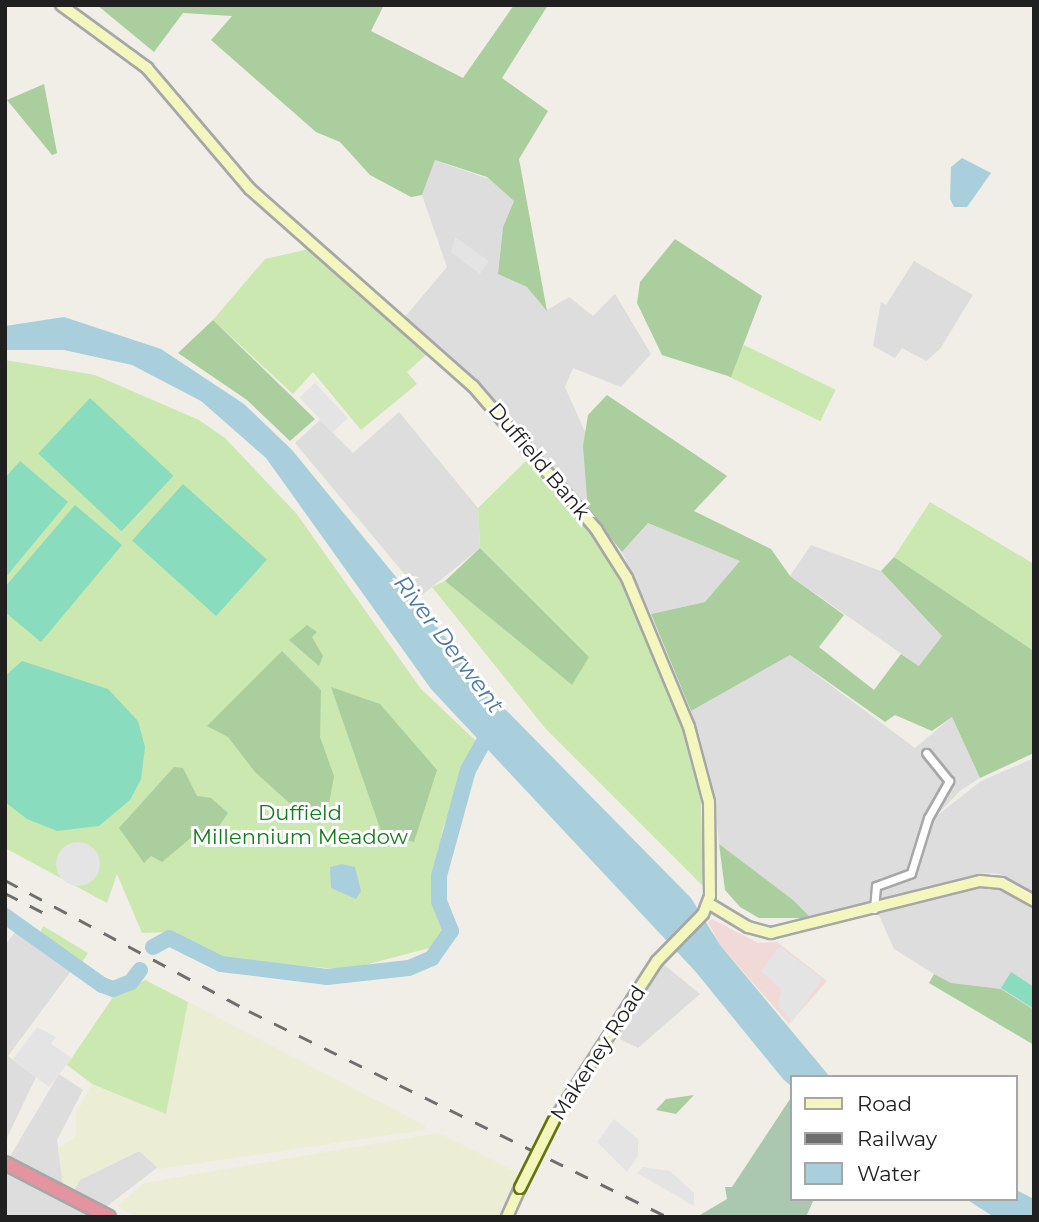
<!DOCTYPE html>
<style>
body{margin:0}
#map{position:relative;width:1039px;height:1222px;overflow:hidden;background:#f0eee7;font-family:Montserrat,sans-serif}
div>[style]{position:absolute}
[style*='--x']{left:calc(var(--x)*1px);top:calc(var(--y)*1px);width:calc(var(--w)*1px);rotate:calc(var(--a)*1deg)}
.residential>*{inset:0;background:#dedddd}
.commercial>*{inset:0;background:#f0d9d7}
.farmland>*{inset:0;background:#ebeed4}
.grass>*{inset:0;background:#cae8b0;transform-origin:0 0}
.forest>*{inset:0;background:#abce9e}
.cemetery>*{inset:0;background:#a9c8af}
.pitch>*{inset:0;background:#89dcbe;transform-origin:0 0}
.parking>*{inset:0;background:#e4e4e4;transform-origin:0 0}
.round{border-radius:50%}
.water>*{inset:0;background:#aacfdc}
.river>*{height:16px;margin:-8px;padding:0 8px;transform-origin:8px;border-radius:8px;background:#aacfdc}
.roads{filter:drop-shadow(2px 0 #a7a7a7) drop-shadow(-2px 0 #a7a7a7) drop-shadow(0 2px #a7a7a7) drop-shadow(0 -2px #a7a7a7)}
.street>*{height:7px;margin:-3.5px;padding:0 3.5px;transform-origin:3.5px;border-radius:3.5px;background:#fff}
.secondary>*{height:10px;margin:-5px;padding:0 5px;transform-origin:5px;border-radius:5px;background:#f3f7be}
.highway>*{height:12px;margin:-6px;padding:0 6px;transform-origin:6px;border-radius:6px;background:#e4939f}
.rail>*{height:2.5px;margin-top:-1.25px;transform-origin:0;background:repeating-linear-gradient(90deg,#6e6e6e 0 14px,transparent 0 28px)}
.bridges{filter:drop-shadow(2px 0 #66750a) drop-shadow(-2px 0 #66750a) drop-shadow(0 2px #66750a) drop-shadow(0 -2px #66750a)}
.secondary-bridge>*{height:10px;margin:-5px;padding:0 5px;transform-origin:5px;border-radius:5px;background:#f3f7be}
span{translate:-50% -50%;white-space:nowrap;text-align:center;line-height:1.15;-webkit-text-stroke:6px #fff;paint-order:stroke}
.street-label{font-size:21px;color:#202020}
.park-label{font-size:21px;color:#107c1c}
.water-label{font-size:23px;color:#4d77a5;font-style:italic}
.frame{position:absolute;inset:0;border:7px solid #202020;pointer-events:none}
.legend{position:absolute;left:790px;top:1075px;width:228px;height:126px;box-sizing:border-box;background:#fff;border:2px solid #a6a6a6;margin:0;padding:9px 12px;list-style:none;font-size:21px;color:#202020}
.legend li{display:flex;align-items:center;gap:14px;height:35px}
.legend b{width:35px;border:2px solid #a6a6a6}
</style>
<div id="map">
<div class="residential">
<div style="clip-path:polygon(434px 160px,489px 179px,514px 201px,503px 227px,498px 274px,527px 287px,547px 310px,569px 297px,593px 316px,615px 294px,651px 354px,621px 387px,573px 368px,565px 387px,586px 434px,588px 510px,480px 385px,404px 318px,447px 267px,422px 195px)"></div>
<div style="clip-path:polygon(914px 261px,973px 295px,940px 349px,926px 361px,902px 348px,895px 358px,873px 346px,881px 302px,886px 305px)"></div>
<div style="clip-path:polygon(399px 412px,478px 508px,480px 548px,422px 595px,295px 443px,320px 420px,353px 453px)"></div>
<div style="clip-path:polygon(648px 523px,741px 561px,705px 602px,651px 614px,622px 552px)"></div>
<div style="clip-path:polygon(811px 545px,881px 571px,942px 636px,919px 666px,790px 576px)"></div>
<div style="clip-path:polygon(790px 655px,915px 748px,952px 717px,980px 778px,961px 790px,934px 818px,981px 781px,1034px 758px,1034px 895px,1000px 874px,986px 873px,811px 918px,719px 844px,715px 798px,691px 711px)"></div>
<div style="clip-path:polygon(979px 885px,1001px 888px,1034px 906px,1034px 1010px,1001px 990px,951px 983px,934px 974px,894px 949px,878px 913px)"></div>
<div style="clip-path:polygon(16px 931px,71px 971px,8px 1056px,36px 1077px,5px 1142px,5px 945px)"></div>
<div style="clip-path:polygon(662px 963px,700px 994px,638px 1048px,614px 1036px)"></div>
<div style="clip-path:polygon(59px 1074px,83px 1090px,57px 1140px,63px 1184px,9px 1158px)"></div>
<div style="clip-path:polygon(139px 1151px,158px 1167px,106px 1207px,74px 1190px,80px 1180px)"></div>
<div style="clip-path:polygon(5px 1169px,97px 1217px,5px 1217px)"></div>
</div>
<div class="commercial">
<div style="clip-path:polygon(712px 919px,758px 943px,777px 942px,827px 981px,789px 1024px,720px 945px,708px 922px)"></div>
</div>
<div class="farmland">
<div style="clip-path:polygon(188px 1002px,426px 1126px,424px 1130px,159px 1169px,139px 1151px,80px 1180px,74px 1190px,63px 1184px,58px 1149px,76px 1136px,76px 1114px,92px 1084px,166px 1114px)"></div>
<div style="clip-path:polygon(439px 1133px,518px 1173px,500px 1217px,136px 1217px,117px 1206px,144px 1183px)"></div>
</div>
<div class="grass">
<div style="clip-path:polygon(309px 249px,428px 353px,407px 372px,417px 384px,361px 430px,313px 372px,293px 394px,213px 320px,265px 259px)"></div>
<div style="left:744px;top:345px;width:102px;height:35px;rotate:26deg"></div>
<div style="clip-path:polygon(5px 360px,95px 375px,199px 420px,225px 438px,296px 513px,421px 689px,476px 741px,442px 831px,435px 893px,445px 933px,433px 947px,346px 970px,225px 958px,168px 932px,142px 933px,117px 874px,107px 903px,5px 848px)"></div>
<div style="clip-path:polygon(528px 459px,594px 536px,626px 592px,659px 670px,682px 728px,701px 801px,703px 886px,545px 728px,432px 587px,445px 581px,572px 685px,588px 657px,480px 548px,478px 508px)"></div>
<div style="clip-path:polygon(930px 502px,1034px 564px,1034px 651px,894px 557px)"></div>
<div style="clip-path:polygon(43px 926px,88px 953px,80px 965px,39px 937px)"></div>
<div style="clip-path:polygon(145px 980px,188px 1002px,166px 1114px,92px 1084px,67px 1065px,113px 997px)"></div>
</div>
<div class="forest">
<div style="clip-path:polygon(97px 5px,384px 5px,371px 31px,463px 78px,514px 5px,548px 5px,502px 78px,548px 111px,519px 159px,547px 311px,527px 287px,498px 274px,503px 227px,514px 201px,487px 177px,435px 160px,422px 195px,411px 197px,370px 175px,340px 142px,316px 132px,211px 40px,232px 16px,183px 13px,154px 52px)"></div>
<div style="clip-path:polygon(44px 84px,57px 153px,52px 155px,7px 100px)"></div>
<div style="clip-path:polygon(675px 239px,762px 296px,731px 377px,662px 355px,637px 303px,640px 282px)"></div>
<div style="clip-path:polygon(213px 320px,315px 419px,290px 441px,247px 400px,178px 353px)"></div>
<div style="clip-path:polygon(607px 395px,727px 476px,694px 511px,771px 549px,790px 576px,844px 615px,819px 647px,874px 690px,901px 654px,919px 666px,942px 636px,881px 571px,894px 557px,1034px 651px,1034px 753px,980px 778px,952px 717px,932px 731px,895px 715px,885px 722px,790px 655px,691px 711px,651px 614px,705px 602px,740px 561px,648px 523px,622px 552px,588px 510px,583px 446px,588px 415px)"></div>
<div style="clip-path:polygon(480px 548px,589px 657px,572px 685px,445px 581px)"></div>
<div style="clip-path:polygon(307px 625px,317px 632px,312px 637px,323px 656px,319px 666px,289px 640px)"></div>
<div style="clip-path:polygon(282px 651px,321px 690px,320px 737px,334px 776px,329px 804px,318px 820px,306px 818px,255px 772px,228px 737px,207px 726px)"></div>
<div style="clip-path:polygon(331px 687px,380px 704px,437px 770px,414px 842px,382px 834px)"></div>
<div style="clip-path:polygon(174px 767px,183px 768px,197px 796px,211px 798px,228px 813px,219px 826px,192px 837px,162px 862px,151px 856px,144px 863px,119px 828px)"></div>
<div style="clip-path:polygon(719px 844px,793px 900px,811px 918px,759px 918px,740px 907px,725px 890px)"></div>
<div style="clip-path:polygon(934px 974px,951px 983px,1001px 989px,1034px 1010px,1034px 1045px,929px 983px)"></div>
<div style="clip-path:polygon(694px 1095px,676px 1114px,656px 1110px,666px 1099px)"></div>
</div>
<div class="cemetery">
<div style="clip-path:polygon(792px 1096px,792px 1199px,814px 1199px,806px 1217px,700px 1215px,727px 1199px,725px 1187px,732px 1187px)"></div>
</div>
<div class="pitch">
<div style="left:90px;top:398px;width:114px;height:76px;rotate:43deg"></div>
<div style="clip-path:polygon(20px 461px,68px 502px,5px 578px,5px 478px)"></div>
<div style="left:183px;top:484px;width:113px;height:76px;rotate:42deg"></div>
<div style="clip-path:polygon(75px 505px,122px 545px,41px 642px,5px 612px,5px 587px)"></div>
<div style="clip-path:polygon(22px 661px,108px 689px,138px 721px,145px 747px,141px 779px,130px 800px,99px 826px,57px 831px,27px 819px,5px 802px,5px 676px)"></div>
<div style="clip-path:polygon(1011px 972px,1034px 987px,1034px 1009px,1001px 988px)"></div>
</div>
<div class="parking">
<div style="clip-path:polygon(455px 237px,489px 261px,480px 274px,451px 252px)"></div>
<div style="left:315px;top:383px;width:48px;height:21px;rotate:47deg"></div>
<div class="round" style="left:56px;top:842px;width:44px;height:44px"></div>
<div style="clip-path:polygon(780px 946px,822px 979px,792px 1022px,778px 1005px,781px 989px,761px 971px)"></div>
<div style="clip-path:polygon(37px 1027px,56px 1037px,51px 1044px,72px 1058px,49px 1087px,13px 1059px)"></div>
<div style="clip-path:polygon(614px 1119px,638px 1139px,638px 1156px,627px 1172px,597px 1142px)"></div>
<div style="clip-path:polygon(643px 1167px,670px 1171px,694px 1193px,694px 1206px,637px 1173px)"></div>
</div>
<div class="water">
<div style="clip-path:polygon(962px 158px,991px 173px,967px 207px,954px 207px,950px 199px,951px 167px)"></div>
<div style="clip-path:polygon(64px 317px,161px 349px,244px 404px,292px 450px,501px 705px,691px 898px,720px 945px,830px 1077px,792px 1077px,792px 1087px,783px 1079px,695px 971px,431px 689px,266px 458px,201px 401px,132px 365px,64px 350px,5px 350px,5px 326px)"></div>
<div style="clip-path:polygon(342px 864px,355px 867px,361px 891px,356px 899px,331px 888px,330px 867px)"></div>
<div style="clip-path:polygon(1016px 1190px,1034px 1199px,1034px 1217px,994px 1217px,966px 1199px,1016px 1199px)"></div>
</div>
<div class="river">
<div style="--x:5;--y:916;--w:119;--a:35.4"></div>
<div style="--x:102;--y:985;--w:12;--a:20"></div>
<div style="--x:113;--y:989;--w:19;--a:-21"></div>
<div style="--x:131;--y:982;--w:15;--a:-53"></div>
<div style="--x:153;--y:947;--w:18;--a:-29"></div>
<div style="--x:169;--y:938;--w:58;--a:26.6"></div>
<div style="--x:221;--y:964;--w:107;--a:7"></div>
<div style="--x:327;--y:977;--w:82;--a:-6.3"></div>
<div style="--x:409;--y:968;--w:25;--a:-23"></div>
<div style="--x:432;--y:958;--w:33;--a:-55"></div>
<div style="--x:451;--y:931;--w:32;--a:-112"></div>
<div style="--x:439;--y:901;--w:25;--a:-90"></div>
<div style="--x:439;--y:876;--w:110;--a:-74.7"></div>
<div style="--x:468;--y:770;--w:41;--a:-60.9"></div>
</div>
<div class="roads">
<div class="street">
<div style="--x:874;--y:909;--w:23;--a:-85"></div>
<div style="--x:876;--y:886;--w:37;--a:-20"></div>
<div style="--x:911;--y:873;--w:58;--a:-72.8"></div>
<div style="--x:928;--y:818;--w:43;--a:-60.4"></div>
<div style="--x:949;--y:781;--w:36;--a:-129"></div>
</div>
<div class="secondary">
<div style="--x:61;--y:5;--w:107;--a:36.2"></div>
<div style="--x:147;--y:68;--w:159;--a:49.6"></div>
<div style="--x:250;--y:189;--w:298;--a:41.5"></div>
<div style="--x:473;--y:386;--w:189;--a:49.3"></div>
<div style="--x:596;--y:529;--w:58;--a:57.7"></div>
<div style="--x:627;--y:578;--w:161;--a:67.4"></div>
<div style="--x:689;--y:727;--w:78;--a:75.1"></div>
<div style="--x:709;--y:802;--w:94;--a:89.4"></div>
<div style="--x:710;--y:896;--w:19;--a:111"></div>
<div style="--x:703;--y:914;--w:66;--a:134.4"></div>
<div style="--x:657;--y:961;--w:189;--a:122.9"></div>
<div style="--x:708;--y:903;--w:47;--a:31"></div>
<div style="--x:748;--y:927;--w:24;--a:15"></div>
<div style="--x:771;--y:933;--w:215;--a:-14"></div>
<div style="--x:980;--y:881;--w:22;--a:5"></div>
<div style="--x:1002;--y:883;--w:37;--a:29"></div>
<div style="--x:507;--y:1217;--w:32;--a:-66"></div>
</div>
<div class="highway">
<div style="--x:5;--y:1163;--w:117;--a:27.4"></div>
</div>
</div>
<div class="rail">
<div style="--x:5;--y:880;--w:277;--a:28.2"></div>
<div style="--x:249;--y:1011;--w:467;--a:26.2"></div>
<div style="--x:5;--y:893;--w:46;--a:27.1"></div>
</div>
<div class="bridges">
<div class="secondary-bridge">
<div style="--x:520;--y:1188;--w:76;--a:-63.4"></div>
</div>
</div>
<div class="street-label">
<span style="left:539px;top:461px;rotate:50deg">Duffield Bank</span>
<span style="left:598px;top:1053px;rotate:-57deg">Makeney Road</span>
</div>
<div class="park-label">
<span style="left:300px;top:825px">Duffield<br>Millennium Meadow</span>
</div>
<div class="water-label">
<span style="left:449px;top:644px;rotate:53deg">River Derwent</span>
</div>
<div class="frame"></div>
<ul class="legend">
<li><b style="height:9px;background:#f3f7be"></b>Road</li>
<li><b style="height:9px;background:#6e6e6e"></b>Railway</li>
<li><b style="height:19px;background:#aacfdc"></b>Water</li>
</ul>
</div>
